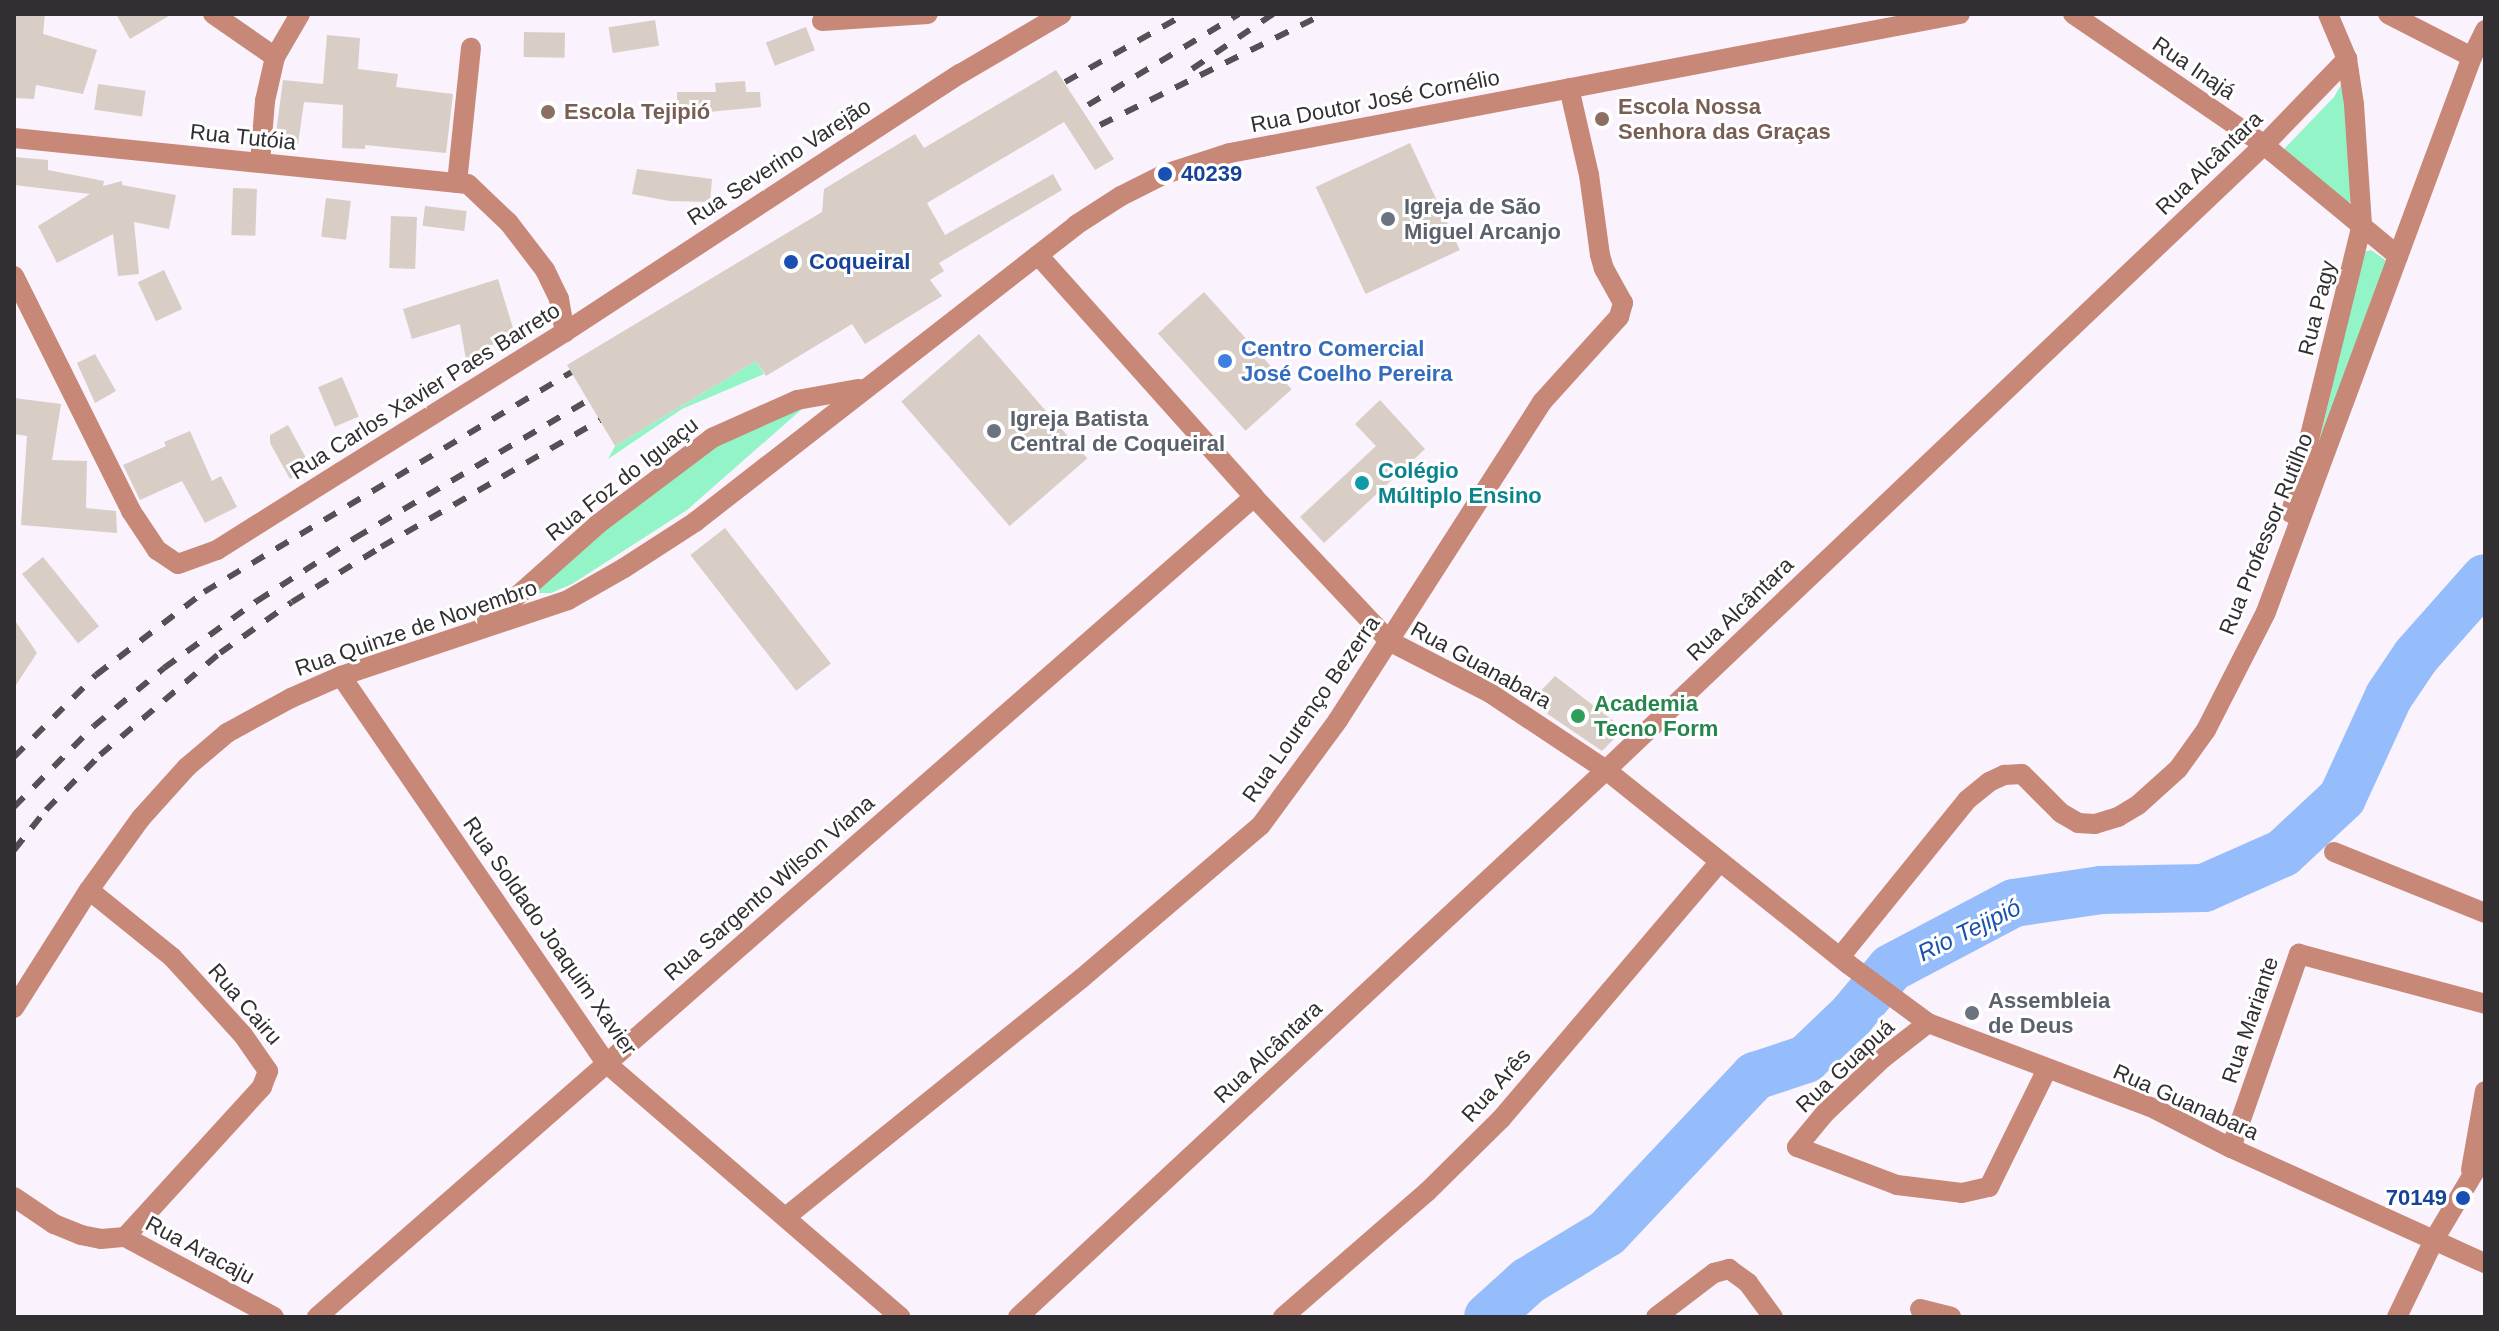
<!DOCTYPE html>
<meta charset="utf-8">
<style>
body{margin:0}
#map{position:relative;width:2499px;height:1331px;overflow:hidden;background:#faf2fc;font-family:Helvetica,sans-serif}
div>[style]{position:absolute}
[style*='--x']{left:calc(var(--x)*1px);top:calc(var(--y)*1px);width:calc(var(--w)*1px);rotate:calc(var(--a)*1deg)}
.green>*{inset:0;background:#93f4c7}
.river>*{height:48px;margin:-24px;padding:0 24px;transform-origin:24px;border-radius:24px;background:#95bcfb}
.building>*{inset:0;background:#d9cec6;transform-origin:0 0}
.minor>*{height:20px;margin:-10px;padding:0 10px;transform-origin:10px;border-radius:10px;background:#c88877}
.rail>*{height:6px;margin-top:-3px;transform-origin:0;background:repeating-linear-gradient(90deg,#545055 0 14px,transparent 0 28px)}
.dots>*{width:22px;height:22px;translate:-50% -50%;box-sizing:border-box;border:4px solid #fff;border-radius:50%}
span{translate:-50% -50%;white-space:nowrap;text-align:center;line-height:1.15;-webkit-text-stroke:6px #fff;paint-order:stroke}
.street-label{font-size:22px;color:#322f33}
.education-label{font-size:22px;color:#785e54;font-weight:700}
.left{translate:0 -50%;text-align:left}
.transit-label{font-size:22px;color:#164399;font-weight:700}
.right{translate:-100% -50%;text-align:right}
.worship-label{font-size:22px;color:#5b616d;font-weight:700}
.shop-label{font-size:22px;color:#366cbe;font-weight:700}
.culture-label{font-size:22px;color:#0d838f;font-weight:700}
.leisure-label{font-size:22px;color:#27864d;font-weight:700}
.water-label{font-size:24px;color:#1953ac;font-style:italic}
.frame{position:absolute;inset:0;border:16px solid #322f33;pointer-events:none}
</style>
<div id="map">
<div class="green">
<div style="clip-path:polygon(2344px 80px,2356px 199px,2348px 203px,2285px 155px,2285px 148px,2334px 97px)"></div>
<div style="clip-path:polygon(2371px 250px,2387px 261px,2317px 451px,2364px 252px)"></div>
<div style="clip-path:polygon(756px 361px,764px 374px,682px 409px,608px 459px,615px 446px)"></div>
<div style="clip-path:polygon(802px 409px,687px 510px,572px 584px,551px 593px,532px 593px,679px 467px,775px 413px)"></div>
</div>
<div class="river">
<div style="--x:1488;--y:1317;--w:54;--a:-42"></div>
<div style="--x:1528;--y:1281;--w:92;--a:-31.3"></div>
<div style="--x:1607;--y:1233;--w:216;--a:-46.7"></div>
<div style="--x:1755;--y:1076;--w:54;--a:-18.4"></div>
<div style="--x:1806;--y:1059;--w:64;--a:-43.7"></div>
<div style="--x:1852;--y:1015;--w:61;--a:-50.3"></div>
<div style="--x:1891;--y:968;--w:139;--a:-27.9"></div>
<div style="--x:2014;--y:903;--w:88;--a:-8.5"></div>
<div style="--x:2101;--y:890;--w:103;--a:-1.1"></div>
<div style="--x:2204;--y:888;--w:86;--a:-23.9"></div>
<div style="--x:2283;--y:853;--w:81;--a:-43"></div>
<div style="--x:2342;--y:798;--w:112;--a:-65.3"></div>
<div style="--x:2389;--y:696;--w:48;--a:-56"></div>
<div style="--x:2416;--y:656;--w:104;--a:-48.5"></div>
</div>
<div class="building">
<div style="clip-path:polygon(14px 14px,45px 14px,43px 34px,97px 50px,83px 94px,36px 85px,34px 99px,14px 98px)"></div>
<div style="clip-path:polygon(116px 14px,172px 14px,130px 39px)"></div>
<div style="left:655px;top:20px;width:26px;height:47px;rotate:81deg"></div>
<div style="left:806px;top:27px;width:25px;height:43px;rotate:69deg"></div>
<div style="left:524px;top:32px;width:41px;height:25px;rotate:1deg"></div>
<div style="clip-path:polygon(327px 35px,360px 38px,358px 69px,398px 74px,396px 87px,453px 94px,446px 153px,365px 145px,365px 149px,342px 148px,343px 105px,304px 102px,298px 144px,275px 141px,283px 80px,323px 84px)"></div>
<div style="clip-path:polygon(1056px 70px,1114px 159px,1095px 170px,1064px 122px,927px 203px,945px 235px,1053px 174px,1062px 190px,939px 263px,944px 271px,930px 280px,942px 296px,865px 344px,852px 324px,766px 376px,756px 361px,615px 446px,567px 365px,822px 212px,824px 189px,915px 134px,924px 148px)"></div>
<div style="clip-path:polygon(745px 81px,746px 92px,760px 92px,761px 107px,677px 115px,677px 92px,716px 92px,715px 83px)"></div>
<div style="left:98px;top:84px;width:48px;height:26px;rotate:8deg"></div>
<div style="left:1410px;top:143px;width:118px;height:104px;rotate:65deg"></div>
<div style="clip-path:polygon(14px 157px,48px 160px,48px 170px,104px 181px,103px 186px,122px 181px,122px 185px,176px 195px,169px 229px,134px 222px,139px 274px,118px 276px,113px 234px,57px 263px,38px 226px,90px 194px,14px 185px)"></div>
<div style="clip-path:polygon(637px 169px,712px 179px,710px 202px,669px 201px,632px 194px)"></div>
<div style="left:233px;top:188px;width:24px;height:47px;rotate:2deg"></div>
<div style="left:326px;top:198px;width:25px;height:39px;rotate:7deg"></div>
<div style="left:425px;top:206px;width:42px;height:20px;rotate:7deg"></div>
<div style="left:391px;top:216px;width:26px;height:52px;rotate:2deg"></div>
<div style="left:164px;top:270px;width:43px;height:29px;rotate:65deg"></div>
<div style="clip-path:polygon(498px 279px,516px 338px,484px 347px,486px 357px,466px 360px,460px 324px,412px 339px,403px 309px)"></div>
<div style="left:1204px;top:292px;width:131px;height:62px;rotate:48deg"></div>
<div style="left:979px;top:334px;width:165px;height:103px;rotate:49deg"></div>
<div style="clip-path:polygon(95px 354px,116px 391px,95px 403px,77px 363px)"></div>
<div style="left:342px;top:377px;width:43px;height:26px;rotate:67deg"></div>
<div style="clip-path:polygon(14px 398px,61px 404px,52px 460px,87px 461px,86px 508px,116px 511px,117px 533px,21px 525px,27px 436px,14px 434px)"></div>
<div style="clip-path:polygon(1380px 400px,1425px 449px,1324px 543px,1300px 517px,1376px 446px,1355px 424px)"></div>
<div style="clip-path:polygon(288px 425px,311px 467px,290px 479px,270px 443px,270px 435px)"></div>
<div style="clip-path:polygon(190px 431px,212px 481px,221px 476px,237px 507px,205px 523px,182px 481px,140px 500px,123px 465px,166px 446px,164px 442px)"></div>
<div style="left:725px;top:528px;width:172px;height:44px;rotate:52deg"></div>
<div style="left:43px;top:557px;width:89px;height:27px;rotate:51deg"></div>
<div style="clip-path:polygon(14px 619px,37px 653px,14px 688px)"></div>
<div style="clip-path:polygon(1555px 676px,1624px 729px,1602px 751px,1530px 702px)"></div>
</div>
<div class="minor">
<div style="--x:213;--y:14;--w:75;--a:34.7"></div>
<div style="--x:2073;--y:14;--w:232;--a:34.4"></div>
<div style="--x:2264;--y:145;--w:174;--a:39.6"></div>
<div style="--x:2388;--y:14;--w:94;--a:27.1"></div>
<div style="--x:822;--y:21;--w:106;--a:-3.8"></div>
<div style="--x:14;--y:138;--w:456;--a:5.8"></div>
<div style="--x:468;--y:184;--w:57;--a:43.6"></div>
<div style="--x:509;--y:223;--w:59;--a:52.5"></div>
<div style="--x:545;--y:270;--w:32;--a:64"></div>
<div style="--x:559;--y:299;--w:34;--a:80"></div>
<div style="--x:260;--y:163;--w:62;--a:-85.4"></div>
<div style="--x:265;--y:101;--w:45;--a:-77.2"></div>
<div style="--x:275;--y:57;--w:50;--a:-59.8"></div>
<div style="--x:457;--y:183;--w:136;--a:-84.1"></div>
<div style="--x:1038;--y:255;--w:324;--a:48.2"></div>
<div style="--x:1254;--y:497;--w:197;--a:46.8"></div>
<div style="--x:1389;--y:641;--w:114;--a:27.2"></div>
<div style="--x:1490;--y:693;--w:139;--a:33.6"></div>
<div style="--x:1606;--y:770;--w:310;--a:38.7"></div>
<div style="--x:1848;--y:964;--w:99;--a:36.4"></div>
<div style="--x:1928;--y:1023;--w:243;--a:20.7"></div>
<div style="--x:2155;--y:1109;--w:85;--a:27.2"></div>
<div style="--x:2231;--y:1148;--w:279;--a:24.4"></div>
<div style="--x:14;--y:276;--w:263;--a:63.5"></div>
<div style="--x:131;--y:511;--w:47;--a:56.3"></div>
<div style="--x:157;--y:550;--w:25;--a:34"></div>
<div style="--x:178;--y:564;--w:41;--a:-19.7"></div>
<div style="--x:217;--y:550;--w:146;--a:-32.2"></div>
<div style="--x:341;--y:472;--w:264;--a:-32"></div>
<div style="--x:565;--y:332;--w:472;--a:-33.2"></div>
<div style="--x:960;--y:74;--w:118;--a:-30.5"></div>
<div style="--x:2291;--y:513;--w:297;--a:-76.2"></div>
<div style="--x:2362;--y:225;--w:121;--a:-93.8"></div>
<div style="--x:2354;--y:104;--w:46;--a:-98.8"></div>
<div style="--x:2347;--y:59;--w:49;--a:-112.9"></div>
<div style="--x:481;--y:628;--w:157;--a:-41.6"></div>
<div style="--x:598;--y:524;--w:143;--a:-37"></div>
<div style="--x:712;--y:438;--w:93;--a:-24.1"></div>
<div style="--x:797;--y:400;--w:63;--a:-10.1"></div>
<div style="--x:341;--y:676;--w:469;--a:55.6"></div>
<div style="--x:606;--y:1063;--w:389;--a:40.8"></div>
<div style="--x:2334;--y:852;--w:163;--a:22"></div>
<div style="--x:89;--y:890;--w:107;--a:38.9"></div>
<div style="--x:172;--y:957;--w:105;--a:47.7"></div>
<div style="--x:243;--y:1035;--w:44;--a:55.2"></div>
<div style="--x:268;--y:1071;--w:17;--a:111"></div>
<div style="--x:262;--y:1087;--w:203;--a:132.4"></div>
<div style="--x:1840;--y:957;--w:202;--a:-51"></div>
<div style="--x:1967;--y:800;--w:28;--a:-39"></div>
<div style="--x:1989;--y:782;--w:17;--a:-25"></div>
<div style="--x:2004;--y:775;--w:18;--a:-3"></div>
<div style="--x:2022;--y:774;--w:55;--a:45"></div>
<div style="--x:2061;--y:813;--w:20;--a:30"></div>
<div style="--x:2078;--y:823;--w:17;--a:3"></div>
<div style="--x:2095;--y:824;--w:24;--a:-17"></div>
<div style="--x:2118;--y:817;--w:23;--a:-31"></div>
<div style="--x:2138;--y:805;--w:54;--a:-42"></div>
<div style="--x:2178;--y:769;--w:48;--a:-54.3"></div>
<div style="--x:2206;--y:730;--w:132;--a:-63"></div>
<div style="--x:2266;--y:612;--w:592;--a:-69.64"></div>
<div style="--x:2472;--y:57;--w:30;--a:-64"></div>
<div style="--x:14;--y:1008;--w:140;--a:-57.6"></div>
<div style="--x:89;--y:890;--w:89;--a:-54.2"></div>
<div style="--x:141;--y:818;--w:69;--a:-48"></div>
<div style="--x:187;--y:767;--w:52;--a:-40.4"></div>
<div style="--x:227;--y:733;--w:73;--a:-28.7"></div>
<div style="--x:291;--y:698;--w:55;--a:-23.7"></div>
<div style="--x:341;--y:676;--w:239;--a:-18.5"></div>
<div style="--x:568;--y:600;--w:64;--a:-29.7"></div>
<div style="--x:624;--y:568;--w:85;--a:-32.9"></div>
<div style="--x:695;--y:522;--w:483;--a:-37.9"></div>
<div style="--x:1076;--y:225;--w:54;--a:-32.8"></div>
<div style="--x:1121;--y:196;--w:49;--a:-26.6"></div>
<div style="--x:1165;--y:174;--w:68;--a:-17.9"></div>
<div style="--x:1230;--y:153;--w:743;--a:-10.78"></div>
<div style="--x:1928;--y:1023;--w:57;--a:142.1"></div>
<div style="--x:1883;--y:1058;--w:80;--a:136.5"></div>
<div style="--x:1825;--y:1113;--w:44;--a:129.5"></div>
<div style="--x:1797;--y:1147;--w:107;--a:20.8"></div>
<div style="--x:1897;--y:1185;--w:65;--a:7"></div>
<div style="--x:1962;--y:1193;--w:28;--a:-13"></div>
<div style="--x:1989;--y:1187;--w:129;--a:-63.8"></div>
<div style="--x:2231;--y:1148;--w:206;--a:-70.7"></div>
<div style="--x:2299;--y:954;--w:193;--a:15"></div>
<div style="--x:2471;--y:1170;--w:80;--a:-80"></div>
<div style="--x:14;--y:1197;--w:48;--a:34"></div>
<div style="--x:54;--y:1224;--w:29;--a:22"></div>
<div style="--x:81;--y:1235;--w:20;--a:11"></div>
<div style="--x:101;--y:1239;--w:24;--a:-5"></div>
<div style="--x:125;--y:1237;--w:169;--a:28.2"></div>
<div style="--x:787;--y:1216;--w:379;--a:-38.9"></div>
<div style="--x:1082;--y:978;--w:235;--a:-40.5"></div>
<div style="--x:1261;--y:825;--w:130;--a:-53.7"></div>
<div style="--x:1338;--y:720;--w:378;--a:-57.3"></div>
<div style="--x:1542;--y:402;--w:115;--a:-47.8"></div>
<div style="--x:1619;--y:317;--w:15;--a:-74"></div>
<div style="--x:1623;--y:303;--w:39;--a:-119"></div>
<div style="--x:1604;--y:269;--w:15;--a:-106"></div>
<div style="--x:1600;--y:255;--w:81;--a:-97.8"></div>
<div style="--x:1589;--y:175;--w:89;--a:-102.9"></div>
<div style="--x:1920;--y:1309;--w:32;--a:14"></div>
<div style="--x:317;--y:1317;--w:1245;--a:-41.19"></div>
<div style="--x:1018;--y:1317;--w:803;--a:-42.93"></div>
<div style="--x:1606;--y:770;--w:908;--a:-43.53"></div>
<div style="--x:2264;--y:145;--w:120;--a:-46"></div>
<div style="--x:1283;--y:1317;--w:191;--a:-41"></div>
<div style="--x:1427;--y:1192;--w:104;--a:-44.6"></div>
<div style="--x:1501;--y:1119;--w:338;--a:-49.6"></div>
<div style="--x:1656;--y:1317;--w:73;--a:-37.2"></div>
<div style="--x:1714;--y:1273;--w:16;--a:-15"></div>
<div style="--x:1729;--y:1269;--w:24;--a:36"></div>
<div style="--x:1748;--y:1283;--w:42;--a:53.7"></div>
<div style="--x:2397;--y:1317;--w:88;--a:-64.3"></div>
<div style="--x:2435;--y:1238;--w:98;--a:-59.2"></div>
</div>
<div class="rail">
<div style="--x:1192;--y:69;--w:98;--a:-34.2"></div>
<div style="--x:1065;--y:82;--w:138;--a:-29.5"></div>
<div style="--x:1088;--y:105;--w:176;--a:-31.1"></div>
<div style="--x:1100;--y:125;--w:250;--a:-26.4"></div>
<div style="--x:14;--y:757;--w:116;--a:-45"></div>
<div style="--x:96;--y:675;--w:136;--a:-37.5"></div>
<div style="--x:204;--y:592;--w:428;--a:-30.9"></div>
<div style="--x:14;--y:807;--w:114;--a:-45.4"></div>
<div style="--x:94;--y:726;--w:91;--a:-39.6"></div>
<div style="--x:164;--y:668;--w:115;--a:-35.8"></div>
<div style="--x:257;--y:601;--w:117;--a:-32.7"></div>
<div style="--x:355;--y:538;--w:271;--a:-30.6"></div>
<div style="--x:14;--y:850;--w:51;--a:-51.3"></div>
<div style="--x:46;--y:810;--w:77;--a:-45.5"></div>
<div style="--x:100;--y:755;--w:157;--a:-40.4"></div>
<div style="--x:220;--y:653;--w:88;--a:-35.3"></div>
<div style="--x:292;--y:602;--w:105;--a:-31.7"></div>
<div style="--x:381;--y:547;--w:253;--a:-30.1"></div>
</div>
<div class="dots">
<div style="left:548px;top:112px;background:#8d6e63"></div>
<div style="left:1602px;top:119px;background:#8d6e63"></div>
<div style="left:1165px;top:174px;background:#1a4fb4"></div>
<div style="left:1388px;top:219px;background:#6b7280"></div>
<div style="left:791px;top:262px;background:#1a4fb4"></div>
<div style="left:1225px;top:361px;background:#3f7fe0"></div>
<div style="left:994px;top:431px;background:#6b7280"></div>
<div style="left:1362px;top:483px;background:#0f9aa8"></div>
<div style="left:1578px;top:716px;background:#2e9e5b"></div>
<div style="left:1972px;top:1013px;background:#6b7280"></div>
<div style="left:2463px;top:1198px;background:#1a4fb4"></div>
</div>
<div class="street-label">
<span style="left:2194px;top:68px;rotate:34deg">Rua Inajá</span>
<span style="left:1375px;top:101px;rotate:-11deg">Rua Doutor José Cornélio</span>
<span style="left:243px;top:137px;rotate:6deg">Rua Tutóia</span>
<span style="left:779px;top:162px;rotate:-33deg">Rua Severino Varejão</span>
<span style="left:2209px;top:163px;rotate:-44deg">Rua Alcântara</span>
<span style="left:2317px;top:308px;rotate:-76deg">Rua Pagy</span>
<span style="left:425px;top:391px;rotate:-32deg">Rua Carlos Xavier Paes Barreto</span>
<span style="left:622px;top:479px;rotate:-38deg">Rua Foz do Iguaçu</span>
<span style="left:2266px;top:534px;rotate:-68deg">Rua Professor Rutilho</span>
<span style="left:1740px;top:609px;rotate:-44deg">Rua Alcântara</span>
<span style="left:416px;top:628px;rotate:-19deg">Rua Quinze de Novembro</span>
<span style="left:1481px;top:665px;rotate:29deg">Rua Guanabara</span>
<span style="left:1311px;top:709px;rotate:-55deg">Rua Lourenço Bezerra</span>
<span style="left:769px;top:888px;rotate:-41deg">Rua Sargento Wilson Viana</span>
<span style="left:550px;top:936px;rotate:55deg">Rua Soldado Joaquim Xavier</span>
<span style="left:245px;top:1004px;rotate:49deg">Rua Cairu</span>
<span style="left:2250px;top:1020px;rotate:-71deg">Rua Mariante</span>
<span style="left:1268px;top:1052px;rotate:-43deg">Rua Alcântara</span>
<span style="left:1845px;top:1066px;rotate:-43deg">Rua Guapuá</span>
<span style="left:1496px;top:1085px;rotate:-48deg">Rua Arês</span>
<span style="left:2186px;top:1102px;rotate:24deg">Rua Guanabara</span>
<span style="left:200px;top:1250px;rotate:28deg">Rua Aracaju</span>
</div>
<div class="education-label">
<span class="left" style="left:1618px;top:119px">Escola Nossa<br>Senhora das Graças</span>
<span class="left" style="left:564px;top:112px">Escola Tejipió</span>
</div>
<div class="transit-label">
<span class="left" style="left:1181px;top:174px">40239</span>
<span class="left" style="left:809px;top:262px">Coqueiral</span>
<span class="right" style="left:2447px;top:1198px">70149</span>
</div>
<div class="worship-label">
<span class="left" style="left:1404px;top:219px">Igreja de São<br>Miguel Arcanjo</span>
<span class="left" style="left:1010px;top:431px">Igreja Batista<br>Central de Coqueiral</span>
<span class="left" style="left:1988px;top:1013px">Assembleia<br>de Deus</span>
</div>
<div class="shop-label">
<span class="left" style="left:1241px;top:361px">Centro Comercial<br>José Coelho Pereira</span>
</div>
<div class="culture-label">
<span class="left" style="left:1378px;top:483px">Colégio<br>Múltiplo Ensino</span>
</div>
<div class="leisure-label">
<span class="left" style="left:1594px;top:716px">Academia<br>Tecno Form</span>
</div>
<div class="water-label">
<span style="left:1969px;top:930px;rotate:-26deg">Rio Tejipió</span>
</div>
<div class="frame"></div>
</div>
